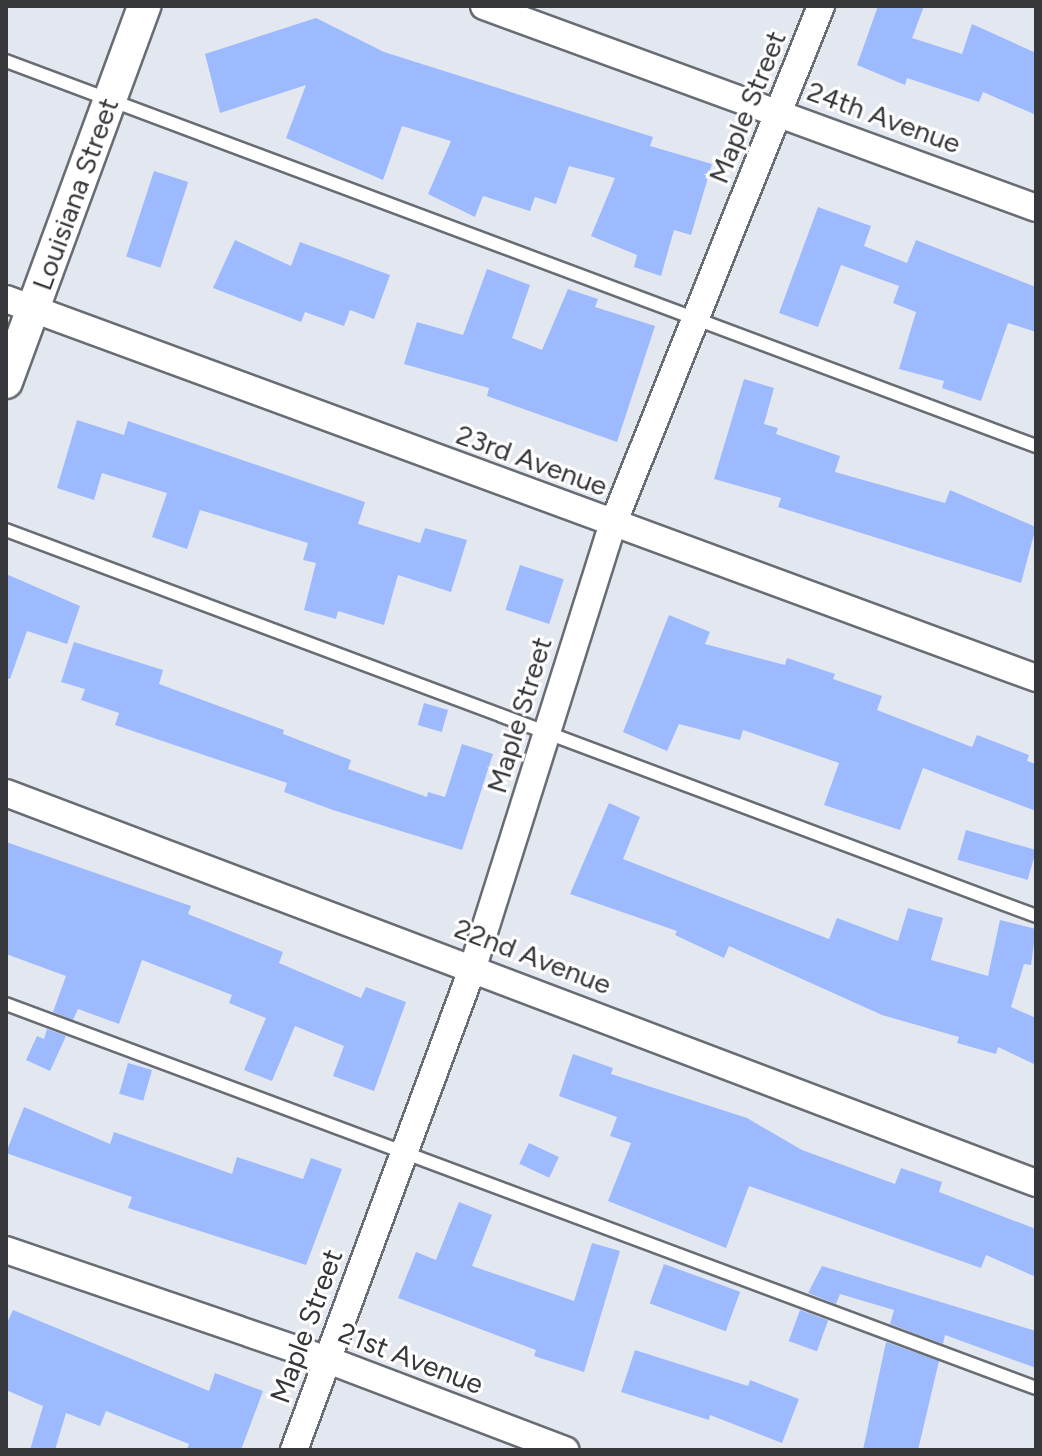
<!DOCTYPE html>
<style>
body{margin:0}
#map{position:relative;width:1042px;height:1456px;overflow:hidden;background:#e3e7f0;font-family:Figtree,sans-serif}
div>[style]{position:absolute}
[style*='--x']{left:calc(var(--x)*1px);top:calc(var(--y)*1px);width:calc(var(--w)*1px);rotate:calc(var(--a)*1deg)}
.building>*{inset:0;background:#9ebafe;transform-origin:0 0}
.roads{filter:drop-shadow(2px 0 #686c73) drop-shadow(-2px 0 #686c73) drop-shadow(0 2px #686c73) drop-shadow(0 -2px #686c73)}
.service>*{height:12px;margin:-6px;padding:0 6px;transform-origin:6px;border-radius:6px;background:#fff}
.minor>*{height:26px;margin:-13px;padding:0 13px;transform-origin:13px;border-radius:13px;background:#fff}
.tertiary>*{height:32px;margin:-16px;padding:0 16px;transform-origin:16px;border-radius:16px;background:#fff}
span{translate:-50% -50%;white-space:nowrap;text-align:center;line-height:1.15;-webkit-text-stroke:6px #fff;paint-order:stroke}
.street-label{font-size:28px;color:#36373b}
.frame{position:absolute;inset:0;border:8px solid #36373b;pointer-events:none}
</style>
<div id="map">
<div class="building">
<div style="clip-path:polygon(878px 6px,924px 6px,912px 38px,962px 54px,972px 24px,1036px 53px,1036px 115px,983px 92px,979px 102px,907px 78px,905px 85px,857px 65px)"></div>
<div style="clip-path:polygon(316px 18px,384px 52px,653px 137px,650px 146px,712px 164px,691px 235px,674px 230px,661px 276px,634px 267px,637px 255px,591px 236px,615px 178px,569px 166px,556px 204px,535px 197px,530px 211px,483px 196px,475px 217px,428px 194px,451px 141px,402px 126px,383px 180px,286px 138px,306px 85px,220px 113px,205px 54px)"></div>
<div style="left:154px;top:171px;width:36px;height:90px;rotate:18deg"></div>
<div style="clip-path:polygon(818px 207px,871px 226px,864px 246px,907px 263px,916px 240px,1036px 287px,1036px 332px,1008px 323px,981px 401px,942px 388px,944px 381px,899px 369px,916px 312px,893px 303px,899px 286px,841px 265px,818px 327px,779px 313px)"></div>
<div style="clip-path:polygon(235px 240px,291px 266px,300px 242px,390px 275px,374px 319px,350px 310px,344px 326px,305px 312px,301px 322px,213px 288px)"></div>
<div style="clip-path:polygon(487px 269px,530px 285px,512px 338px,542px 350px,568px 289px,598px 299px,595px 307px,655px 326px,617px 442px,487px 396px,489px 388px,404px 364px,417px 322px,463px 335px)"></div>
<div style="clip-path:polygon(744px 379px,774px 388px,764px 424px,778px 428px,776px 434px,840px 456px,835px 472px,945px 503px,950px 490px,1036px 527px,1021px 583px,778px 507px,781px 498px,714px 479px)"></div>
<div style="clip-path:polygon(77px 420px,124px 435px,128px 421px,365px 502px,358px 524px,420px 543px,425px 528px,467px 540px,451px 592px,398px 575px,384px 625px,338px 611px,336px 619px,304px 610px,316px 563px,303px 560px,308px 543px,200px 510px,187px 549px,152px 537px,167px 493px,102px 473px,94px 500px,57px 488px)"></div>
<div style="left:520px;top:565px;width:46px;height:47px;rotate:18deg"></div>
<div style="clip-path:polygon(6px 574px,80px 606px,67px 644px,27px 631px,10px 679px,6px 678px)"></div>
<div style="clip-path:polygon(669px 615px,710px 632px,705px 644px,785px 665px,787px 658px,835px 674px,833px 679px,882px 696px,877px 710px,972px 747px,977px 735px,1029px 755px,1027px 761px,1036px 764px,1036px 811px,923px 768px,900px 830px,824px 805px,839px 763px,743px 730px,740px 740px,679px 724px,667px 751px,623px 732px)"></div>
<div style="clip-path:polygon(74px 642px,163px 670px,159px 684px,284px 730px,283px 734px,351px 760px,348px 769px,427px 797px,428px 792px,445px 797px,462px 744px,493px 754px,462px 850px,333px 810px,284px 792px,287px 783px,115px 725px,119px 713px,81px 700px,85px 689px,61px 682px)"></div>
<div style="left:424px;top:703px;width:25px;height:23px;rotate:16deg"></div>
<div style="clip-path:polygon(609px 803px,640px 817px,623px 859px,829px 939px,837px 918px,898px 941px,908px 908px,943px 918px,931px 960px,988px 976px,1000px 920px,1036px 929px,1031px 965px,1024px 964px,1011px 1007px,1036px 1018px,1036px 1065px,998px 1047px,996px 1054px,957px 1043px,959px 1037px,882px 1015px,729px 946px,724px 958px,675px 935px,677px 931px,570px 894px)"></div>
<div style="left:966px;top:830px;width:73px;height:31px;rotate:16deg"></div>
<div style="clip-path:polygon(6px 842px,191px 906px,188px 914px,283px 952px,279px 963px,361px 998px,366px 987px,406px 1002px,374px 1091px,333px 1076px,344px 1046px,295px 1026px,272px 1081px,244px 1070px,266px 1018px,229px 1003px,232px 995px,142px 960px,119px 1024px,78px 1009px,73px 1020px,53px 1012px,66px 976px,6px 954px)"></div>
<div style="clip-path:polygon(47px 1029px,66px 1036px,50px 1071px,26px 1060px,37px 1036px,44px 1039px)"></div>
<div style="clip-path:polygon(573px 1054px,613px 1068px,611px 1074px,747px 1118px,802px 1150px,895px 1184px,901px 1168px,942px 1182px,939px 1192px,1036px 1229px,1036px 1277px,986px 1255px,981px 1268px,749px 1186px,726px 1248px,608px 1201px,631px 1143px,610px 1136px,617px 1117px,559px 1096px)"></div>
<div style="left:128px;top:1063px;width:25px;height:32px;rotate:16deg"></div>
<div style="clip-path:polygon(24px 1107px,110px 1144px,114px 1132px,232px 1174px,237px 1157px,303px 1179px,311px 1158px,342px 1169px,306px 1265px,128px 1208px,132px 1197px,6px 1153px)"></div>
<div style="left:529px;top:1143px;width:33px;height:23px;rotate:25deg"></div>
<div style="clip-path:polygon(459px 1202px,492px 1215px,472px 1266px,574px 1301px,592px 1243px,620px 1251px,584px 1372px,534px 1356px,536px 1350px,398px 1298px,416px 1252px,436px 1260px)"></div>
<div style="left:664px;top:1264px;width:81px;height:42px;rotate:20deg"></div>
<div style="clip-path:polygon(822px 1266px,1036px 1331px,1036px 1368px,945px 1335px,943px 1344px,890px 1324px,894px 1310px,840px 1294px,836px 1304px,808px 1293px)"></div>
<div style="clip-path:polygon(13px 1310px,209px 1391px,215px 1373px,263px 1391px,241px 1450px,187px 1450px,189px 1444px,106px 1411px,100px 1426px,66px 1413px,55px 1450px,30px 1450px,43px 1406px,6px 1390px,6px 1325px)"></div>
<div style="left:800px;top:1310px;width:30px;height:33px;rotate:20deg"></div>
<div style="clip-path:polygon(886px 1342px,939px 1361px,918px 1450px,863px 1450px)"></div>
<div style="clip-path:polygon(635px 1350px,748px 1386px,750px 1380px,799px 1399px,782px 1443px,710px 1415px,709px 1420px,621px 1392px)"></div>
</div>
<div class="roads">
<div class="service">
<div style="--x:6;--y:61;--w:1100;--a:20.5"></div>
<div style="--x:6;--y:530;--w:1100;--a:20.54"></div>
<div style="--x:6;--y:1004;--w:1099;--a:20.45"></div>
</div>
<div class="minor">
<div style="--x:484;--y:6;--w:588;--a:20.1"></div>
<div style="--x:6;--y:299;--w:1098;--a:20.2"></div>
<div style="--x:6;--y:793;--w:1101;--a:20.74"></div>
<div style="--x:6;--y:1250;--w:340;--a:18.9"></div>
<div style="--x:328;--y:1360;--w:254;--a:20.8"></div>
<div style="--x:294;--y:1450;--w:515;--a:-69.67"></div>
<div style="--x:473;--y:967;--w:465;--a:-72.5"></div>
<div style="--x:613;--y:524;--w:558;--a:-68.12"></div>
</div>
<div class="tertiary">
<div style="--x:6;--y:382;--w:401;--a:-69.8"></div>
</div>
</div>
<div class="street-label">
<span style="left:747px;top:107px;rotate:-68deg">Maple Street</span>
<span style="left:884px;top:117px;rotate:20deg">24th Avenue</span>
<span style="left:75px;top:194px;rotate:-70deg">Louisiana Street</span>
<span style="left:532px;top:460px;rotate:20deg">23rd Avenue</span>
<span style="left:519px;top:715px;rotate:-73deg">Maple Street</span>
<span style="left:533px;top:956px;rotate:21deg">22nd Avenue</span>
<span style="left:306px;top:1326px;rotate:-70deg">Maple Street</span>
<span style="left:411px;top:1358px;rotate:21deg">21st Avenue</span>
</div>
<div class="frame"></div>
</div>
